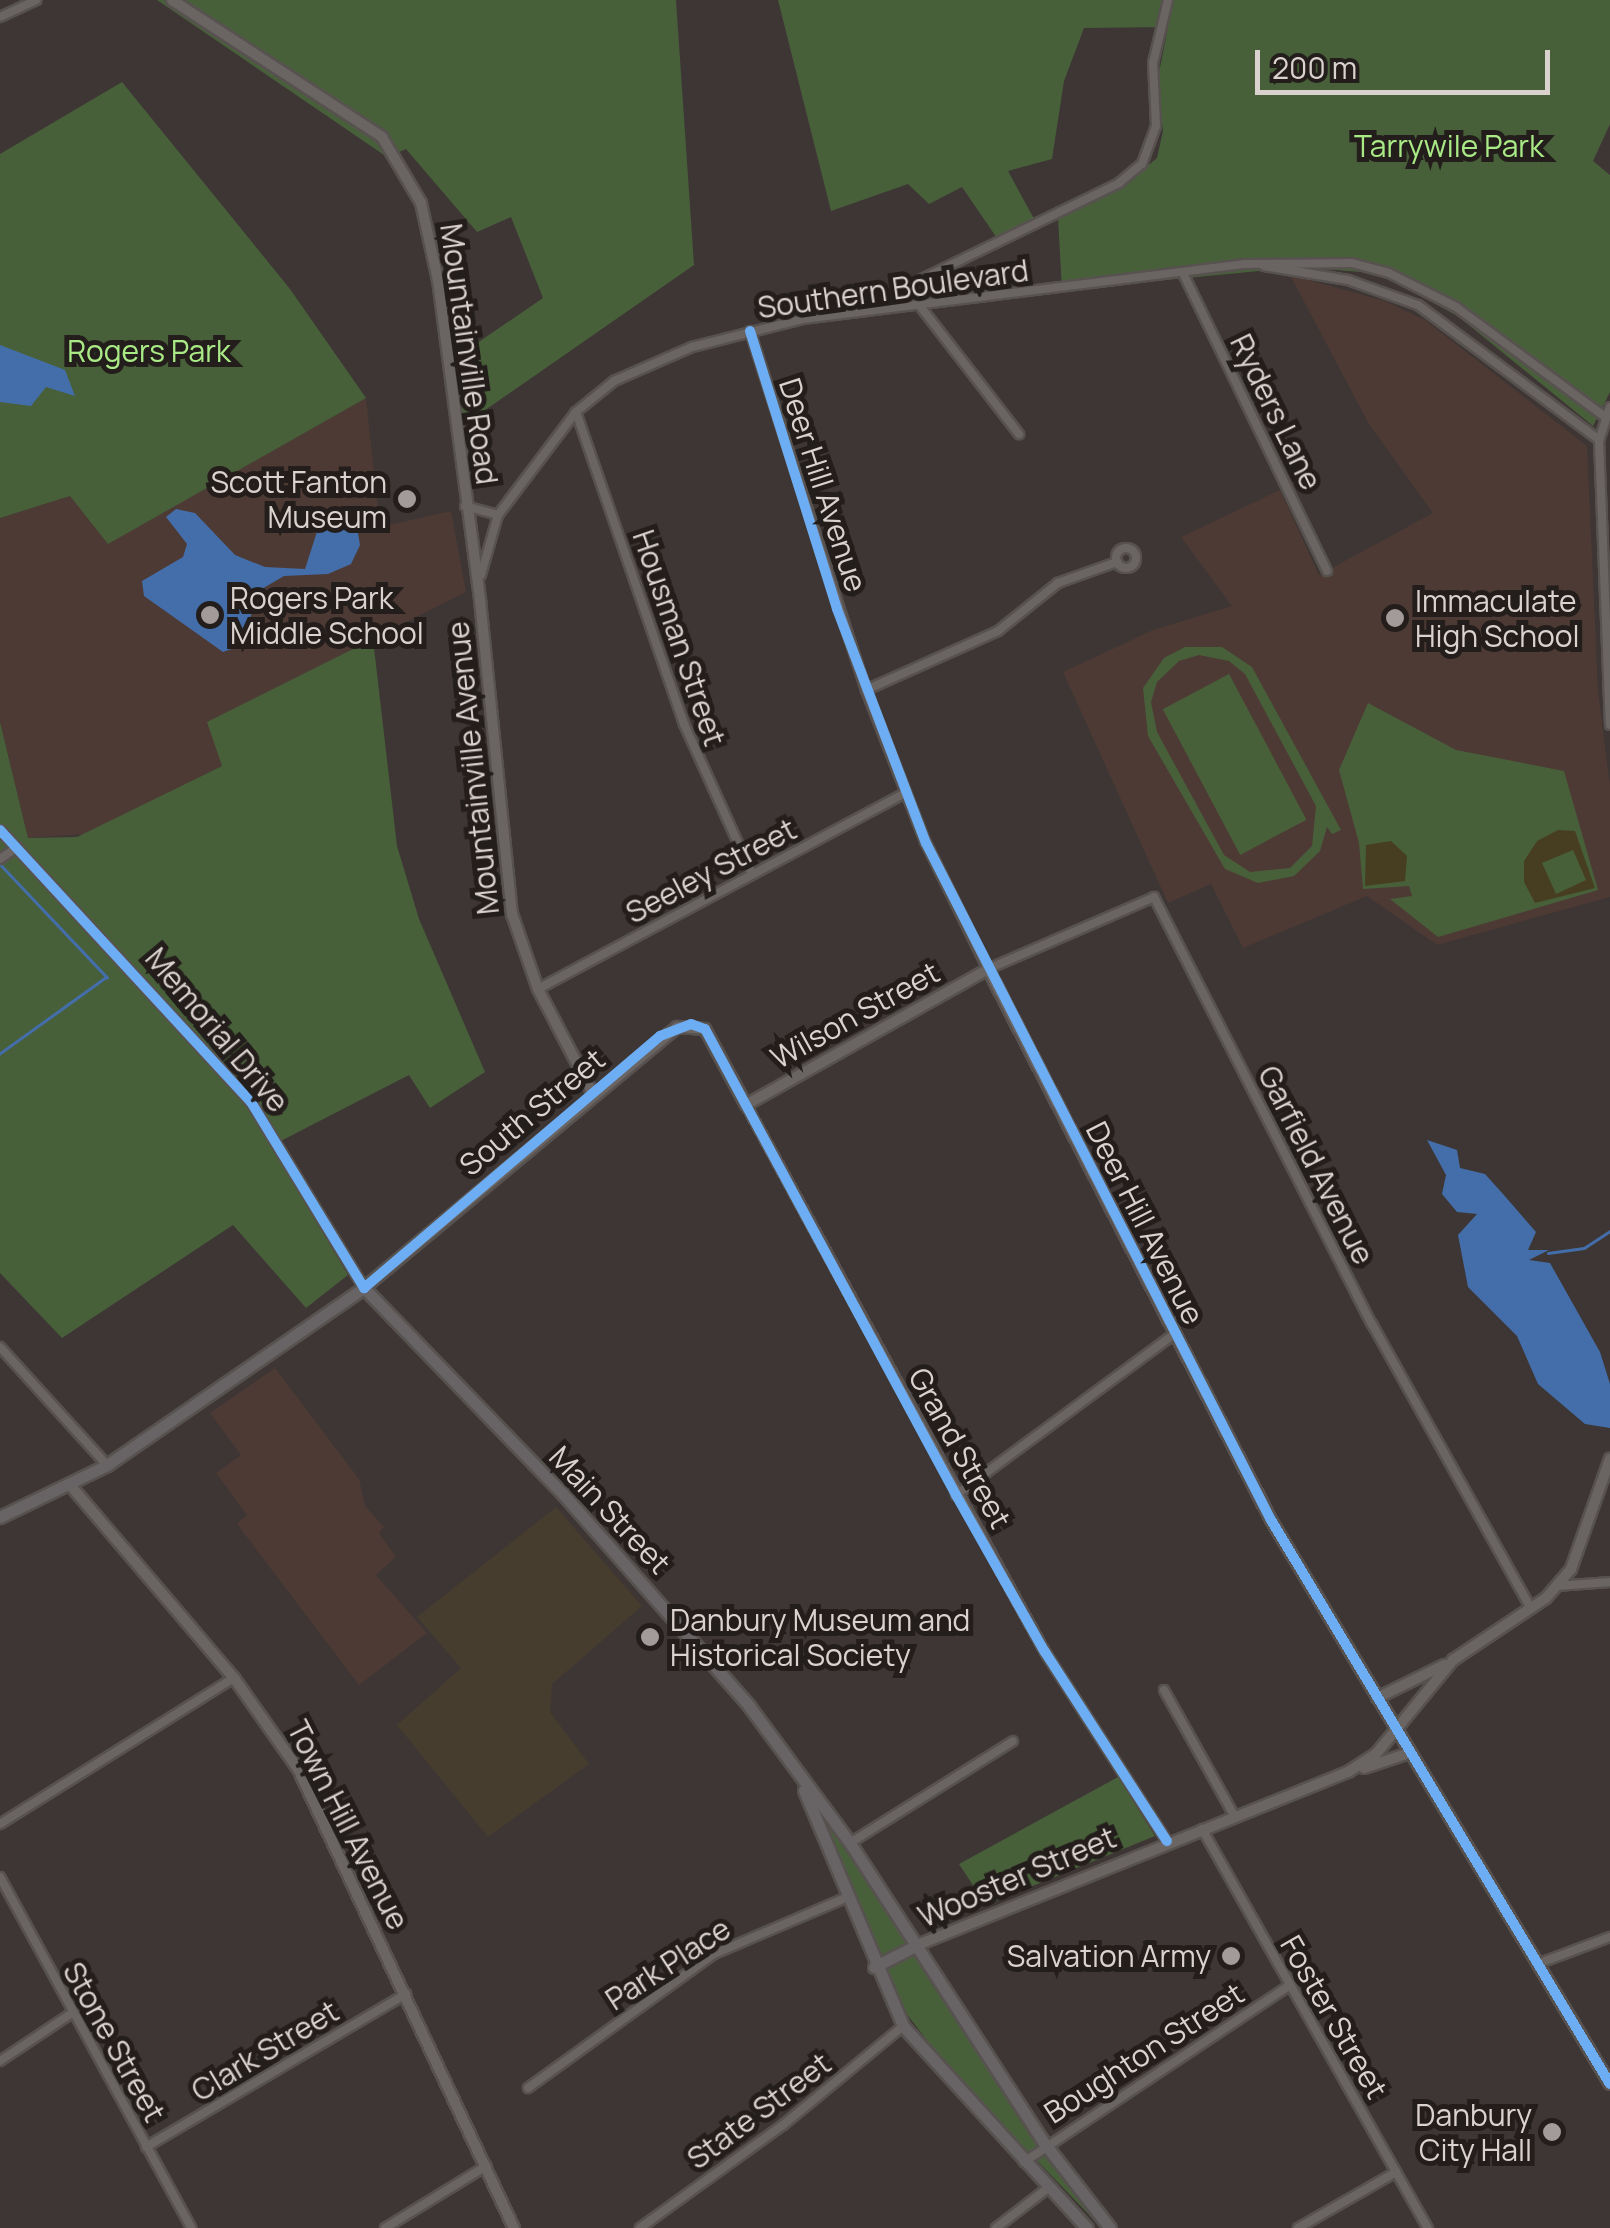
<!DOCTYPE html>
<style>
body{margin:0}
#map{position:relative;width:1610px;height:2228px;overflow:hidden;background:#3d3634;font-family:Manrope,sans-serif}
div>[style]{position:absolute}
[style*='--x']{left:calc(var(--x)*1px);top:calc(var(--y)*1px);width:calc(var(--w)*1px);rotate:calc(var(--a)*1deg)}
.commercial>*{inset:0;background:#473d2e}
.built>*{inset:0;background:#4d3a34}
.green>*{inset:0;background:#48603a;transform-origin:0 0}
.sand>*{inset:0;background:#473e22}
.water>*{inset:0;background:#446eaa}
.stream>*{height:2.5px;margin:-1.25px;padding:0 1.25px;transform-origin:1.25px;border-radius:1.25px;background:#446eaa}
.roads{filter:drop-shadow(2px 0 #57524f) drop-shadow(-2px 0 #57524f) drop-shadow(0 2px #57524f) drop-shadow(0 -2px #57524f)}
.minor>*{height:8px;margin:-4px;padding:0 4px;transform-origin:4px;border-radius:4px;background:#6a6563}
.minor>.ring{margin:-4px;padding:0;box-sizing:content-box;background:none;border:8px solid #6a6563;border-radius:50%}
.tertiary>*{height:10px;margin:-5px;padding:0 5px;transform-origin:5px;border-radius:5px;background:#6a6563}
.secondary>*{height:11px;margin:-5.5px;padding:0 5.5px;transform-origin:5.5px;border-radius:5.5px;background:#686465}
.cycleway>*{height:10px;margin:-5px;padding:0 5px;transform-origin:5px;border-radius:5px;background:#6dadf4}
.dots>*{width:28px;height:28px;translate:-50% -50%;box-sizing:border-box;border:5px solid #231e1b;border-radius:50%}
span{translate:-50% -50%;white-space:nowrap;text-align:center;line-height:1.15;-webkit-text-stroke:10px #231e1b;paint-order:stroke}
.park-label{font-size:30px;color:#a9ea86}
.street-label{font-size:30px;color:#dad2cf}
.poi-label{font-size:30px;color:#dad2cf}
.right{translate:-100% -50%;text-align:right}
.left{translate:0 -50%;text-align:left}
.scale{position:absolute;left:1255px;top:50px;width:295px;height:45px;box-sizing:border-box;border:5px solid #dad2cf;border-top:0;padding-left:12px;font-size:30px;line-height:35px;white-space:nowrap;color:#dad2cf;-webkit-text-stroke:8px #231e1b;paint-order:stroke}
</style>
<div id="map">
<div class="commercial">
<div style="clip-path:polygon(556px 1507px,642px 1606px,552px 1684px,550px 1712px,589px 1764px,488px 1837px,397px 1725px,461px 1668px,417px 1617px)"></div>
</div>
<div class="built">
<div style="clip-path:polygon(1290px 275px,1385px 301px,1425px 320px,1587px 446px,1598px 691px,1610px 785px,1610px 897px,1437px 945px,1367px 896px,1243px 948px,1211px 884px,1168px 903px,1063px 672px,1153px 630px,1232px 606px,1181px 537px,1280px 490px,1319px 575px,1433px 513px,1369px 424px)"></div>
<div style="clip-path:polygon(366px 398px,380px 527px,451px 511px,466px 592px,208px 722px,222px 766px,84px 834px,28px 838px,0 722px,0 518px,70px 496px,109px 543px)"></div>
<div style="clip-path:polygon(275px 1368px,359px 1479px,365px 1506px,384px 1527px,379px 1533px,396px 1557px,376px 1575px,427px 1633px,359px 1685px,237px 1524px,247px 1515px,216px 1473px,241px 1455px,210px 1413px)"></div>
</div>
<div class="green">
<div style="clip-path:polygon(157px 0,676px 0,694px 265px,455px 431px,448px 363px,543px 298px,511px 217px,477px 232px,406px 149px,387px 157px)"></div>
<div style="clip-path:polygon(778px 0,1610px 0,1610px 124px,1593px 161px,1610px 175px,1610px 392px,1593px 426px,1459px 317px,1395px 281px,1361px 272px,1300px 267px,1062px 290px,1058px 217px,1126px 184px,1157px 158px,1163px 131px,1157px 83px,1168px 27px,1084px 28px,1064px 81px,1052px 159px,1008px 171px,1038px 226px,1001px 244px,962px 187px,929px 204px,908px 184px,831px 211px)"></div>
<div style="clip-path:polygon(122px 82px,290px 289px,366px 398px,108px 544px,70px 496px,0 518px,0 154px)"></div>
<div style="clip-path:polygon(373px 639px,397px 846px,419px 919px,485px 1072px,430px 1108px,409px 1075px,271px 1146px,348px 1275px,306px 1308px,233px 1225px,62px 1338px,0 1273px,0 722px,28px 838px,77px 837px,222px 766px,207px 722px)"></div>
<div style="clip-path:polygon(evenodd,1185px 647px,1222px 647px,1252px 667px,1341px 830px,1332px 834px,1327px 827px,1320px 851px,1294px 876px,1258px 883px,1225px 869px,1148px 736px,1143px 688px,1164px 658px,1185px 647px,1199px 655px,1229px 661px,1245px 674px,1316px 806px,1312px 846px,1290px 868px,1250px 872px,1224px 855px,1157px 732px,1151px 702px,1157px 682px,1179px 661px,1199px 655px)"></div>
<div style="left:1229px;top:674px;width:165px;height:75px;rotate:62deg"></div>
<div style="clip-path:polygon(1368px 703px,1456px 750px,1564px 771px,1598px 890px,1438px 937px,1390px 899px,1412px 896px,1409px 886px,1363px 889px,1359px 843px,1339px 770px)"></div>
<div style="clip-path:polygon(1118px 1777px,1155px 1836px,986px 1905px,959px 1864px)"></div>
<div style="clip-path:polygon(832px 1826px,1010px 2104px,1096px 2222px,948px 2068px,903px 2009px,828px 1829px)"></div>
</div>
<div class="sand">
<div style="clip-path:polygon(evenodd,1558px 830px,1575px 831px,1595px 888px,1535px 903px,1524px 882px,1524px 861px,1537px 841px,1558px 830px,1573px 850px,1586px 880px,1556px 894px,1542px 863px,1573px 850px)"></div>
<div style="clip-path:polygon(1391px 841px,1407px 856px,1405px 881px,1365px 886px,1366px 845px)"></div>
</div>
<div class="water">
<div style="clip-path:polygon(0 345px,65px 370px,75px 396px,46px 387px,31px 406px,0 402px)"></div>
<div style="clip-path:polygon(176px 509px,195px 513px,235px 555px,265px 567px,305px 569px,323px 513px,340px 512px,357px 527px,360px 545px,351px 564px,328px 574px,284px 576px,260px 590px,240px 646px,223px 652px,144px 596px,142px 581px,183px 557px,187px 544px,166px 517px)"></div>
<div style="clip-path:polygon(1427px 1140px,1457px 1150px,1460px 1168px,1485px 1174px,1503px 1194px,1536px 1232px,1528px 1250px,1549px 1250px,1529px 1260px,1550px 1263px,1600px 1352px,1610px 1384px,1610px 1428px,1585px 1424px,1538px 1384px,1517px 1336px,1468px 1287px,1458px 1235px,1477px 1214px,1457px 1212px,1442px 1194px,1446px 1175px)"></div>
</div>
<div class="stream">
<div style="--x:0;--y:864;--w:156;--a:46.6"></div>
<div style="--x:107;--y:977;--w:132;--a:144.3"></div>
<div style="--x:1548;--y:1253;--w:36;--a:-8"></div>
<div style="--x:1584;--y:1248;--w:31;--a:-33"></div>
</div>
<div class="roads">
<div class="minor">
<div style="--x:0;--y:17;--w:40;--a:-25"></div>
<div style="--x:1264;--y:266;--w:85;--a:9.5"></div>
<div style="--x:1348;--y:280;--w:74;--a:19.7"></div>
<div style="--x:1418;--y:305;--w:226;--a:36.7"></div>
<div style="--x:1183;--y:273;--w:331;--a:64.2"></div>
<div style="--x:920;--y:306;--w:162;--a:52.3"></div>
<div style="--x:816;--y:314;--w:86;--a:-16.1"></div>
<div style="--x:899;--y:290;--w:245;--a:-25.9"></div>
<div style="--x:1119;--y:183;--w:30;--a:-40"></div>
<div style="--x:1142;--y:164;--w:40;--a:-69.8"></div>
<div style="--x:1156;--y:126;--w:63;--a:-92.7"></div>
<div style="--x:1153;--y:63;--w:65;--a:-76.6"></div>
<div style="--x:750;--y:331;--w:377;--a:72.1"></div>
<div style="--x:866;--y:690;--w:162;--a:68.7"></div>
<div style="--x:925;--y:841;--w:143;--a:63.8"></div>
<div style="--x:988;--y:969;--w:181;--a:-23.4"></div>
<div style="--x:1154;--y:897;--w:479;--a:63"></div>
<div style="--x:1372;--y:1324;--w:326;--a:60.8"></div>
<div style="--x:1610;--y:407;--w:35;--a:108"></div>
<div style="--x:1599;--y:440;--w:285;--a:87.8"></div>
<div style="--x:576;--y:412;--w:330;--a:70.9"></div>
<div style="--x:684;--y:724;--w:165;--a:65.6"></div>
<div style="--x:465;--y:506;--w:34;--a:15"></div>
<div class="ring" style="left:1116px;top:548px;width:12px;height:12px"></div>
<div style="--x:481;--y:575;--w:62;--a:-74.2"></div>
<div style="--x:498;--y:515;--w:129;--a:-52.9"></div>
<div style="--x:576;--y:412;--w:49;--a:-39.2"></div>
<div style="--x:614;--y:381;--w:85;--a:-23.6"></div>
<div style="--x:692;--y:347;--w:114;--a:-14.2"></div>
<div style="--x:803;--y:319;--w:444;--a:-7.1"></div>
<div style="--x:1244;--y:264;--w:108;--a:-0.5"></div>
<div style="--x:1352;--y:263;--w:38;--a:15"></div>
<div style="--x:1389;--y:273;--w:75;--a:26.9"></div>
<div style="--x:1456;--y:307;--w:184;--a:36.4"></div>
<div style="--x:866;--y:690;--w:145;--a:-24.1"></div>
<div style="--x:998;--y:631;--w:77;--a:-38.7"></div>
<div style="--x:1058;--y:583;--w:63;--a:-19.6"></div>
<div style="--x:0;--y:830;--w:370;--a:47.3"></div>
<div style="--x:251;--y:1102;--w:218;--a:58.7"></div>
<div style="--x:0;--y:859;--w:21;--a:-35"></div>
<div style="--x:538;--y:989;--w:416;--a:-28.1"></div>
<div style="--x:746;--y:1105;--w:623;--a:61.34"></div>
<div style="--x:1045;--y:1652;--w:225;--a:57.2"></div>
<div style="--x:0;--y:1347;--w:159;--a:47.8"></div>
<div style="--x:956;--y:1495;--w:271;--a:-36.4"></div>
<div style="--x:1557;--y:1586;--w:53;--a:-4.3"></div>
<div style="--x:1164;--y:1690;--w:145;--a:60.8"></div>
<div style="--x:0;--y:1824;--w:276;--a:-32"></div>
<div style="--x:1202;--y:1829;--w:459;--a:60.5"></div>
<div style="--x:850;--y:1843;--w:192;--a:-32"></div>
<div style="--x:0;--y:1877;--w:400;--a:61.4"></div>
<div style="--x:1537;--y:1964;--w:78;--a:-20.3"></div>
<div style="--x:0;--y:2061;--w:87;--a:-33.7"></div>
<div style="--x:528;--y:2088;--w:229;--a:-35.8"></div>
<div style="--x:714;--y:1954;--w:142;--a:-23.1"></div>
<div style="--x:146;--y:2147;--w:302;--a:-30.5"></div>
<div style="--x:1024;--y:2162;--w:320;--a:-33.6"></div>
<div style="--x:385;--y:2228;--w:119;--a:-31.5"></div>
<div style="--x:640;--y:2228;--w:176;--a:-35.8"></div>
<div style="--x:783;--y:2125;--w:156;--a:-39.5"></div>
<div style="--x:996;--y:2228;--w:66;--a:-37.6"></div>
<div style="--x:1298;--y:2228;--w:113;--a:-29.7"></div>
</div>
<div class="tertiary">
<div style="--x:172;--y:0;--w:251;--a:33.1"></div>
<div style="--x:382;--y:137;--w:77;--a:59.4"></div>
<div style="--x:421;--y:203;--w:79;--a:77.6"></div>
<div style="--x:438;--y:280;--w:323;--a:82.5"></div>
<div style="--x:480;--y:600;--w:316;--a:84.2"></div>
<div style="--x:512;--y:914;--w:79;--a:70.9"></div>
<div style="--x:538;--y:989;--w:119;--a:62.4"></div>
<div style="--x:364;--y:1288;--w:408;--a:-39.8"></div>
<div style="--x:677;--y:1027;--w:28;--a:4"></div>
<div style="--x:705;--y:1029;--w:86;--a:61.7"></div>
<div style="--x:746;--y:1105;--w:278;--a:-29.3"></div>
<div style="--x:988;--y:969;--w:619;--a:62.81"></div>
<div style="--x:1271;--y:1520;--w:658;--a:58.99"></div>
<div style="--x:71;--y:1486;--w:252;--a:49.7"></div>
<div style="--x:234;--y:1678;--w:111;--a:54.9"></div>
<div style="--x:298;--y:1769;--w:507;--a:64.8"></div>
<div style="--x:1377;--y:1698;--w:75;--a:-26.2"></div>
<div style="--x:1364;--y:1768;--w:47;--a:-18.4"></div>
<div style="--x:915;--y:1946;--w:467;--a:-21.9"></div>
<div style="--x:1348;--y:1772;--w:33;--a:-33"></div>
<div style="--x:1376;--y:1754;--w:122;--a:-50.7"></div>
<div style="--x:1453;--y:1660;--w:112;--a:-33.7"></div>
<div style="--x:1546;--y:1598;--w:38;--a:-49"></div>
<div style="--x:1571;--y:1569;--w:117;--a:-70.5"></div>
</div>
<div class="secondary">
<div style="--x:0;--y:1517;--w:119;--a:-25.9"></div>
<div style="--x:107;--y:1465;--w:312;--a:-34.6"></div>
<div style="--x:364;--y:1288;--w:286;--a:46"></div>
<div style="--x:563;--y:1494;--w:282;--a:48.7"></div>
<div style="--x:749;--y:1706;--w:170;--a:53.6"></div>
<div style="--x:850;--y:1843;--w:359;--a:57.1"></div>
<div style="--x:1045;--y:2144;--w:106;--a:52.3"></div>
<div style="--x:804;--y:1790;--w:256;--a:67.2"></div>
<div style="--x:903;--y:2026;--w:273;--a:47.7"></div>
<div style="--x:874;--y:1967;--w:46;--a:-27.1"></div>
</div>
</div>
<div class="cycleway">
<div style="--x:750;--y:331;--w:291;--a:72.6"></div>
<div style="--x:837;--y:609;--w:250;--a:69.2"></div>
<div style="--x:926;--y:843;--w:760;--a:63"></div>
<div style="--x:1271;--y:1520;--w:658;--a:58.99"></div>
<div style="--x:0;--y:830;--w:370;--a:47.3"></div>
<div style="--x:251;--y:1102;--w:218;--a:58.7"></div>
<div style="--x:364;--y:1288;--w:389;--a:-40.4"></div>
<div style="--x:660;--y:1036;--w:33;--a:-21"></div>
<div style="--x:691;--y:1024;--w:15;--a:20"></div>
<div style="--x:705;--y:1029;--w:529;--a:61.69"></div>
<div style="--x:956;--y:1495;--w:180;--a:60.5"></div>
<div style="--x:1045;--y:1652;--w:225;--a:57.2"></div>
</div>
<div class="dots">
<div style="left:407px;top:499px;background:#a39b99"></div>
<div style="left:210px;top:615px;background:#a39b99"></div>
<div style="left:1395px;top:618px;background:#a39b99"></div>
<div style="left:650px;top:1637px;background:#a39b99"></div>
<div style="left:1231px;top:1956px;background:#a39b99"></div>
<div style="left:1552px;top:2132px;background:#a39b99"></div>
</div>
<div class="park-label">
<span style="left:1449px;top:146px">Tarrywile Park</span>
<span style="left:149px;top:351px">Rogers Park</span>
</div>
<div class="street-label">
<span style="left:893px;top:289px;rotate:-8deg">Southern Boulevard</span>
<span style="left:469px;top:354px;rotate:82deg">Mountainville Road</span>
<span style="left:1276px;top:412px;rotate:64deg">Ryders Lane</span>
<span style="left:823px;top:485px;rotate:72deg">Deer Hill Avenue</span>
<span style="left:679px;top:638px;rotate:71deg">Housman Street</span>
<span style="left:473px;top:768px;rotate:-96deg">Mountainville Avenue</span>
<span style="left:711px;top:871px;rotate:-28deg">Seeley Street</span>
<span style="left:855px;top:1015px;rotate:-29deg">Wilson Street</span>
<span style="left:217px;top:1030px;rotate:50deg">Memorial Drive</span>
<span style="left:532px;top:1112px;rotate:-40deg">South Street</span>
<span style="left:1316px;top:1165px;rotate:63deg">Garfield Avenue</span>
<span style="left:1145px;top:1223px;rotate:63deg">Deer Hill Avenue</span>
<span style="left:960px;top:1448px;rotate:61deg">Grand Street</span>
<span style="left:610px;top:1510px;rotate:47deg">Main Street</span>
<span style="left:348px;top:1825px;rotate:63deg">Town Hill Avenue</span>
<span style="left:1017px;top:1877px;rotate:-23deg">Wooster Street</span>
<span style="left:668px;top:1964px;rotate:-33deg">Park Place</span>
<span style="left:1334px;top:2017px;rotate:60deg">Foster Street</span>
<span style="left:114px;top:2042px;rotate:61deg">Stone Street</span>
<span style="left:265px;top:2051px;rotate:-31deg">Clark Street</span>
<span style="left:1144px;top:2053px;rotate:-33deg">Boughton Street</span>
<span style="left:759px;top:2111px;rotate:-37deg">State Street</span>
</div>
<div class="poi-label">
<span class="right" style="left:387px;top:499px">Scott Fanton<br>Museum</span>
<span class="left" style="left:230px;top:615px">Rogers Park<br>Middle School</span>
<span class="left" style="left:1415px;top:618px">Immaculate<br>High School</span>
<span class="left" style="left:670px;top:1637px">Danbury Museum and<br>Historical Society</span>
<span class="right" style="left:1211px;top:1956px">Salvation Army</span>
<span class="right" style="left:1532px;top:2132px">Danbury<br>City Hall</span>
</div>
<div class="scale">200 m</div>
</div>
